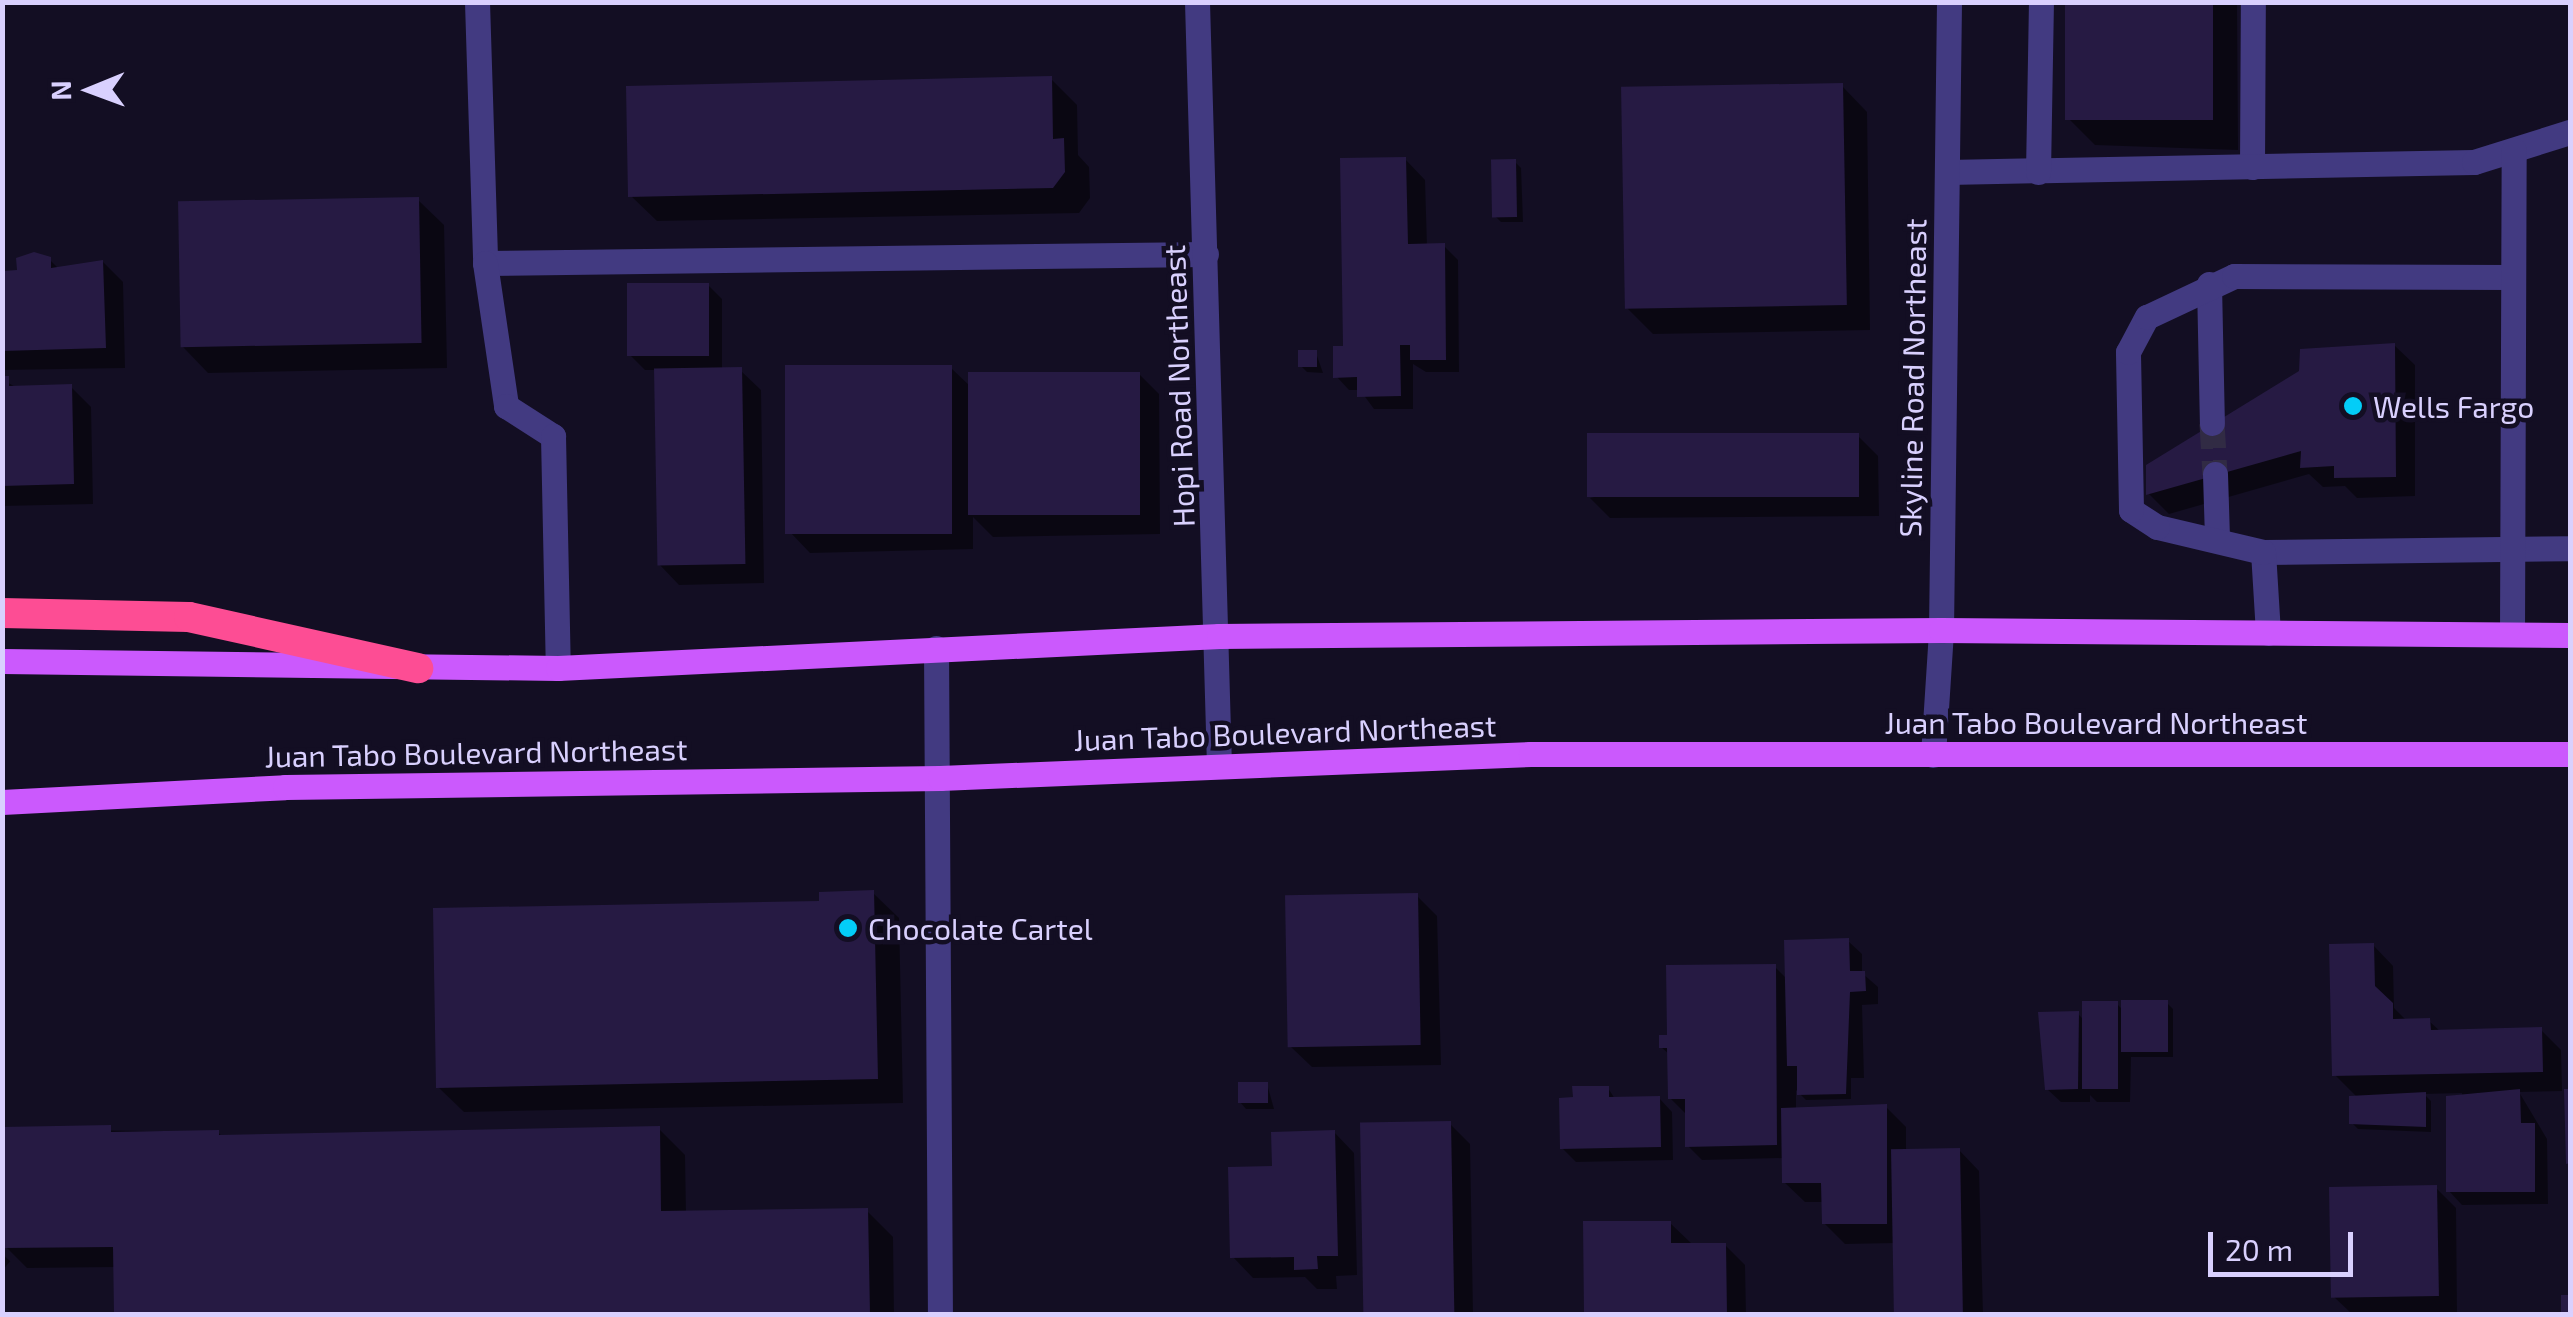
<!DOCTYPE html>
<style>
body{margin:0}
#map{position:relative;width:2573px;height:1317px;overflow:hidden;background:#130e23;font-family:"Exo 2",sans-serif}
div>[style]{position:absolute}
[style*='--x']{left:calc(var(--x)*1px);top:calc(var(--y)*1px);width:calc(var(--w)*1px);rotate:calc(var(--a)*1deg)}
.shadow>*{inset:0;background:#0007;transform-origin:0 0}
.building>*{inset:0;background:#261a43;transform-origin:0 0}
.minor-tunnel>*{height:25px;margin-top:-12.5px;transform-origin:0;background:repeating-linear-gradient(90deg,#312b44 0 25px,transparent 0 37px)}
.minor>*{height:25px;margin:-12.5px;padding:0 12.5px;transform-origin:12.5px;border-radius:12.5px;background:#423a81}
.major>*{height:25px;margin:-12.5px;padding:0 12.5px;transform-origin:12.5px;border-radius:12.5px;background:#cb59fd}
.highway>*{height:30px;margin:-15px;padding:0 15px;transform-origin:15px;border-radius:15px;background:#fd4d94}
.dots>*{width:28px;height:28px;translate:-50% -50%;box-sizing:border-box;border:5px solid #130e23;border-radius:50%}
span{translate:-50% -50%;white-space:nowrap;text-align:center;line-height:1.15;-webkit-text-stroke:9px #130e23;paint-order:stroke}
.street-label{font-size:30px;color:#d9d0fe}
.poi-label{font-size:30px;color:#d9d0fe}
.left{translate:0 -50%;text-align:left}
.frame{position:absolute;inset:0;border:5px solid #d9d0fe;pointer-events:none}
.north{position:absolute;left:40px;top:40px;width:100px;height:100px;-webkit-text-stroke:8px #130e23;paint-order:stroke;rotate:269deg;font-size:28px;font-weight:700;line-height:40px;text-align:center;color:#d9d0fe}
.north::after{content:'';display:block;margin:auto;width:35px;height:45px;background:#d9d0fe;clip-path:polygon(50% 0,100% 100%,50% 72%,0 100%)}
.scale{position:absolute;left:2208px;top:1232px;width:145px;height:45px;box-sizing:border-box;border:5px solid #d9d0fe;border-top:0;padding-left:12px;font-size:30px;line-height:35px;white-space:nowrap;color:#d9d0fe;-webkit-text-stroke:8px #130e23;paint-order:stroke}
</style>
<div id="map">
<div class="shadow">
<div style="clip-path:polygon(2068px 2px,2237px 2px,2238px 150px,2095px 145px,2069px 119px)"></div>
<div style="clip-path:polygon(1051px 79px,1077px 105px,1078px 155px,1089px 167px,1090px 198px,1079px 213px,657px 221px,631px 196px)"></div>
<div style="clip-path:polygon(1842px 86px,1867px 112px,1870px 330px,1653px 334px,1627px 308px)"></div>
<div style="clip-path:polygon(1405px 159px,1425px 180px,1427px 246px,1444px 246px,1458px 260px,1459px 372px,1426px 372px,1413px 364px,1413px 409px,1374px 409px,1360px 390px,1349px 390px,1336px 376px)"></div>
<div style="clip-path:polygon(1515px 162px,1521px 168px,1523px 222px,1501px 222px,1495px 216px)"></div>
<div style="clip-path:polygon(418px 200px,444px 225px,447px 368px,208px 373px,183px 347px)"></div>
<div style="clip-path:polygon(50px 260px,59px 269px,103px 262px,123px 282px,125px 368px,2px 370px,2px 278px)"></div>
<div style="clip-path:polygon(708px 285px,722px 299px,722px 370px,740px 370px,761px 390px,764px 583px,679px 585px,659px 564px,656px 370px,645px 370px,631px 356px)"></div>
<div style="clip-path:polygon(2394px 345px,2415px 365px,2415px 496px,2357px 498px,2345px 486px,2323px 487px,2309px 474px,2169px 514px,2149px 494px,2148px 466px)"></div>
<div style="clip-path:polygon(1316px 353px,1323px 373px,1307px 372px,1301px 366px)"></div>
<div style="clip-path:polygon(951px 368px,971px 387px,1139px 374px,1159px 394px,1160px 534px,993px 537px,973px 517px,973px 549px,810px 553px,790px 532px)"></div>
<div style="clip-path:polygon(2px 379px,17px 388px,71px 387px,91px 407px,93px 504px,2px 506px)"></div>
<div style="clip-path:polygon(1858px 436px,1878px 456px,1879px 516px,1610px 518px,1590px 498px)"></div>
<div style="clip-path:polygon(873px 893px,899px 918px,903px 1103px,464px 1112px,438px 1087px,821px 903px)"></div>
<div style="clip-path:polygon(1417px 896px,1437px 916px,1441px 1065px,1312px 1067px,1291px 1047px)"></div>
<div style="clip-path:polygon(1848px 941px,1862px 954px,1862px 973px,1878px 987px,1878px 1004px,1862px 1005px,1864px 1078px,1851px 1078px,1851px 1099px,1806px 1100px,1796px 1090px,1796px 1110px,1886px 1107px,1906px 1127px,1906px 1152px,1959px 1150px,1979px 1171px,1983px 1314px,1899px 1314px,1896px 1243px,1845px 1244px,1824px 1223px,1824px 1202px,1805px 1202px,1784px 1182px,1784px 1158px,1702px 1160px,1688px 1146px,1687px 1115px,1670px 1098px,1670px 1055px,1661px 1047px,1669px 1038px,1775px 967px,1788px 980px)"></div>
<div style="clip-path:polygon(2373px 945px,2393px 966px,2394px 1008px,2407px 1021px,2429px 1021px,2441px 1032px,2541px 1030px,2561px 1050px,2562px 1091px,2519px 1092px,2547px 1139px,2548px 1204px,2462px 1205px,2449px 1191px,2462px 1093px,2424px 1094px,2431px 1101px,2431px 1132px,2358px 1129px,2352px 1123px,2358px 1098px,2335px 1075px)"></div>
<div style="clip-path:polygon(2167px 1003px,2173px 1009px,2173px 1057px,2131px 1057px,2130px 1102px,2097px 1102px,2090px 1095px,2090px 1102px,2061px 1102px,2047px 1089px,2078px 1014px,2085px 1021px,2117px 1004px,2123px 1010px)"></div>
<div style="clip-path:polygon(1267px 1084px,1274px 1109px,1246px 1109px,1240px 1102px)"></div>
<div style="clip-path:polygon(1608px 1088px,1615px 1099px,1659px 1098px,1672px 1112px,1673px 1160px,1576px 1162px,1562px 1148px)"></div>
<div style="clip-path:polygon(1450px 1124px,1470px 1144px,1473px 1314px,1365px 1314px,1362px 1125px)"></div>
<div style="clip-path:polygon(4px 1129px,218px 1132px,223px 1138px,659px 1129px,685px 1155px,686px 1213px,867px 1211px,893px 1237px,894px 1314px,116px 1314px,116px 1267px,27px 1268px,6px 1247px)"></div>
<div style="clip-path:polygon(1334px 1132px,1354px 1153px,1357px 1275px,1336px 1276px,1337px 1289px,1317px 1289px,1305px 1277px,1253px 1278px,1233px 1257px,1274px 1169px)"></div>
<div style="clip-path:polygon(2435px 1187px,2456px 1208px,2457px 1314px,2352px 1314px,2333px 1296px)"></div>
<div style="clip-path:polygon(1670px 1223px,1691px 1243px,1725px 1245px,1745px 1265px,1746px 1314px,1586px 1314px,1585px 1224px)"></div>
<div style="left:2px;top:1254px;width:11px;height:60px;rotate:41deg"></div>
</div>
<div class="building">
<div style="left:2065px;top:2px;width:148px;height:118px"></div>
<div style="clip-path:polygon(1052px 76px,1053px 139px,1064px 138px,1065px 172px,1053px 188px,628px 197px,626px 86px)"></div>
<div style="left:1843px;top:83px;width:222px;height:222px;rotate:89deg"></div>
<div style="clip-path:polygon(1406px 157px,1408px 244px,1445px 243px,1446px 360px,1410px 360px,1410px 345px,1400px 345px,1401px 396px,1357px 397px,1357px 377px,1333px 378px,1333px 346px,1343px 346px,1340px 158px)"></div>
<div style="left:1516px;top:159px;width:58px;height:25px;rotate:89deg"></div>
<div style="left:419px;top:197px;width:146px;height:241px;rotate:89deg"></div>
<div style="clip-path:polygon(34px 252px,51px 257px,51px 268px,103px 260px,106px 348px,2px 351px,4px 271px,17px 270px,16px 258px)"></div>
<div style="left:709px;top:283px;width:73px;height:82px;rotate:90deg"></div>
<div style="clip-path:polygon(2395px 343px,2396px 477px,2334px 478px,2334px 466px,2300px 468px,2301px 451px,2146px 495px,2146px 465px,2299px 371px,2300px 349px)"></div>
<div style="left:1298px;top:350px;width:19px;height:17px"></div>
<div style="left:785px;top:365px;width:167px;height:169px"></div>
<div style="left:742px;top:367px;width:197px;height:88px;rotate:89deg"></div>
<div style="left:1140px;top:372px;width:143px;height:172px;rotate:90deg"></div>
<div style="clip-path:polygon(2px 376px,9px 376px,9px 386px,72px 384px,74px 484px,2px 486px)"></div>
<div style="left:1859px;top:433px;width:64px;height:272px;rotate:90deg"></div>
<div style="clip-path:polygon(874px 890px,878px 1079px,436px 1088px,433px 908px,819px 901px,819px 892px)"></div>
<div style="left:1418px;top:893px;width:152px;height:133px;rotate:89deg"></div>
<div style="clip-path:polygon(1849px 938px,1850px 971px,1865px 971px,1866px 991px,1850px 992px,1846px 1094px,1797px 1095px,1797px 1066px,1787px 1066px,1784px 940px)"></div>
<div style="clip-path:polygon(2374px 943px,2375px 986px,2393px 1003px,2393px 1019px,2430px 1018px,2431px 1030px,2542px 1027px,2543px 1072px,2332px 1076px,2329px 944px)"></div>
<div style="clip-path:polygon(1776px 964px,1777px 1145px,1685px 1147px,1685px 1099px,1668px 1099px,1667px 1048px,1659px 1048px,1659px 1035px,1667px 1035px,1666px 965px)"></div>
<div style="left:2121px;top:1000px;width:47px;height:52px"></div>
<div style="left:2082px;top:1001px;width:36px;height:88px"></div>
<div style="clip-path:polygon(2079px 1011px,2078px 1089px,2045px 1090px,2038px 1012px)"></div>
<div style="left:1238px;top:1082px;width:30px;height:21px"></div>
<div style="clip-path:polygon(1572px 1086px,1609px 1086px,1609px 1097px,1660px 1096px,1661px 1147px,1560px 1149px,1559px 1098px,1573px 1097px)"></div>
<div style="clip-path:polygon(2520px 1089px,2521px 1123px,2535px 1123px,2535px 1192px,2446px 1192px,2446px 1096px)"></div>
<div style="clip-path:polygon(2564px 1089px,2570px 1089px,2570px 1163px,2566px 1164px)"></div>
<div style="clip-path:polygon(2426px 1092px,2426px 1127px,2349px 1124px,2349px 1096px)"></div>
<div style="clip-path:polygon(1887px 1104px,1887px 1224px,1822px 1224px,1821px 1183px,1782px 1183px,1781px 1108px)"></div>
<div style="left:1451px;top:1121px;width:193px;height:91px;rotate:89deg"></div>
<div style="clip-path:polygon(111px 1125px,111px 1132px,219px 1130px,219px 1135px,660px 1126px,661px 1211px,868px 1208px,870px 1314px,114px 1314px,113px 1247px,4px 1248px,2px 1160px,2px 1127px)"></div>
<div style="clip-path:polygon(1335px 1130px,1338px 1256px,1317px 1256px,1318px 1269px,1294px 1270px,1294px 1257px,1230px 1258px,1228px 1167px,1272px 1166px,1271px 1132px)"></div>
<div style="left:1960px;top:1148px;width:166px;height:69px;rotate:89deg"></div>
<div style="left:2437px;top:1185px;width:111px;height:108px;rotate:89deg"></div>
<div style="clip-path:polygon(1583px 1221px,1671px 1221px,1671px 1243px,1726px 1243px,1727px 1314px,1584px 1314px)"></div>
<div style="left:2561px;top:1295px;width:9px;height:19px"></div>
</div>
<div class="minor-tunnel">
<div style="--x:2212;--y:423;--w:51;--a:86.6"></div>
</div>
<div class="minor">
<div style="--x:477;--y:2;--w:261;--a:88.2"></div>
<div style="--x:485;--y:263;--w:721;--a:-0.72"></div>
<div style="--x:1197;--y:2;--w:764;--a:88.35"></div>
<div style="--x:2252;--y:167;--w:165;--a:-89.7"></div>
<div style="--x:1947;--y:172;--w:527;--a:-1.09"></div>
<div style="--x:2474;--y:162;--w:101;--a:-17.4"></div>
<div style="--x:2038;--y:172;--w:170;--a:-89"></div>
<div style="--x:485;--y:263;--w:145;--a:81.6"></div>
<div style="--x:506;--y:406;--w:56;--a:32.6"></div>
<div style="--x:553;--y:436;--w:232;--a:88.8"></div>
<div style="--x:2209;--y:284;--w:139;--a:88.8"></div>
<div style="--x:2215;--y:474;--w:64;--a:88.2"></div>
<div style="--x:2263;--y:552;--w:307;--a:-0.7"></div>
<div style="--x:2268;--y:633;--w:81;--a:-93.5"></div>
<div style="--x:2263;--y:552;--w:109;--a:-166.7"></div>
<div style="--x:2157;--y:527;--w:31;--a:-147"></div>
<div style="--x:2131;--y:510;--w:158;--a:-91.1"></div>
<div style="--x:2128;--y:352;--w:40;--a:-62"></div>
<div style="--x:2147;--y:317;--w:96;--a:-25.2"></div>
<div style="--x:2234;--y:276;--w:278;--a:0.2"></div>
<div style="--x:2512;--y:634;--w:484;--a:-89.8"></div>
<div style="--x:936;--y:648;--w:666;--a:89.66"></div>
<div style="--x:1933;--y:755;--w:125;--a:-86.3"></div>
<div style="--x:1941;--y:630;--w:628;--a:-89.27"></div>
</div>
<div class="major">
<div style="--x:2;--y:661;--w:556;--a:0.72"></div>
<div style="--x:558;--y:668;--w:662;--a:-2.77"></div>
<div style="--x:1219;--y:636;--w:722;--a:-0.48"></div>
<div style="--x:1941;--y:630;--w:629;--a:0.46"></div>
<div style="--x:2;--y:802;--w:283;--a:-3"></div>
<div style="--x:285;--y:787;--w:655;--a:-0.79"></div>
<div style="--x:940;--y:778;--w:591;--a:-2.33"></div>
<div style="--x:1531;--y:754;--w:1039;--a:0"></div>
</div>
<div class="highway">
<div style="--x:2;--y:613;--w:187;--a:1.2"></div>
<div style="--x:189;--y:617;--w:235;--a:12.6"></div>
</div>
<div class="dots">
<div style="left:2353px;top:406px;background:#03cdf7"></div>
<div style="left:848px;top:928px;background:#03cdf7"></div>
</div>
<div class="street-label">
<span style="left:1912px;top:378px;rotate:-89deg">Skyline Road Northeast</span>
<span style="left:1178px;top:386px;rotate:-92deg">Hopi Road Northeast</span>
<span style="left:2096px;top:722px">Juan Tabo Boulevard Northeast</span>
<span style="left:1285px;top:732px;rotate:-2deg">Juan Tabo Boulevard Northeast</span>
<span style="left:476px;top:752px;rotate:-1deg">Juan Tabo Boulevard Northeast</span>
</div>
<div class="poi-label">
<span class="left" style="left:2373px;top:406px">Wells Fargo</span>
<span class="left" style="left:868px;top:928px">Chocolate Cartel</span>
</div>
<div class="frame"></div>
<div class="north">N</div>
<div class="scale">20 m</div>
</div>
